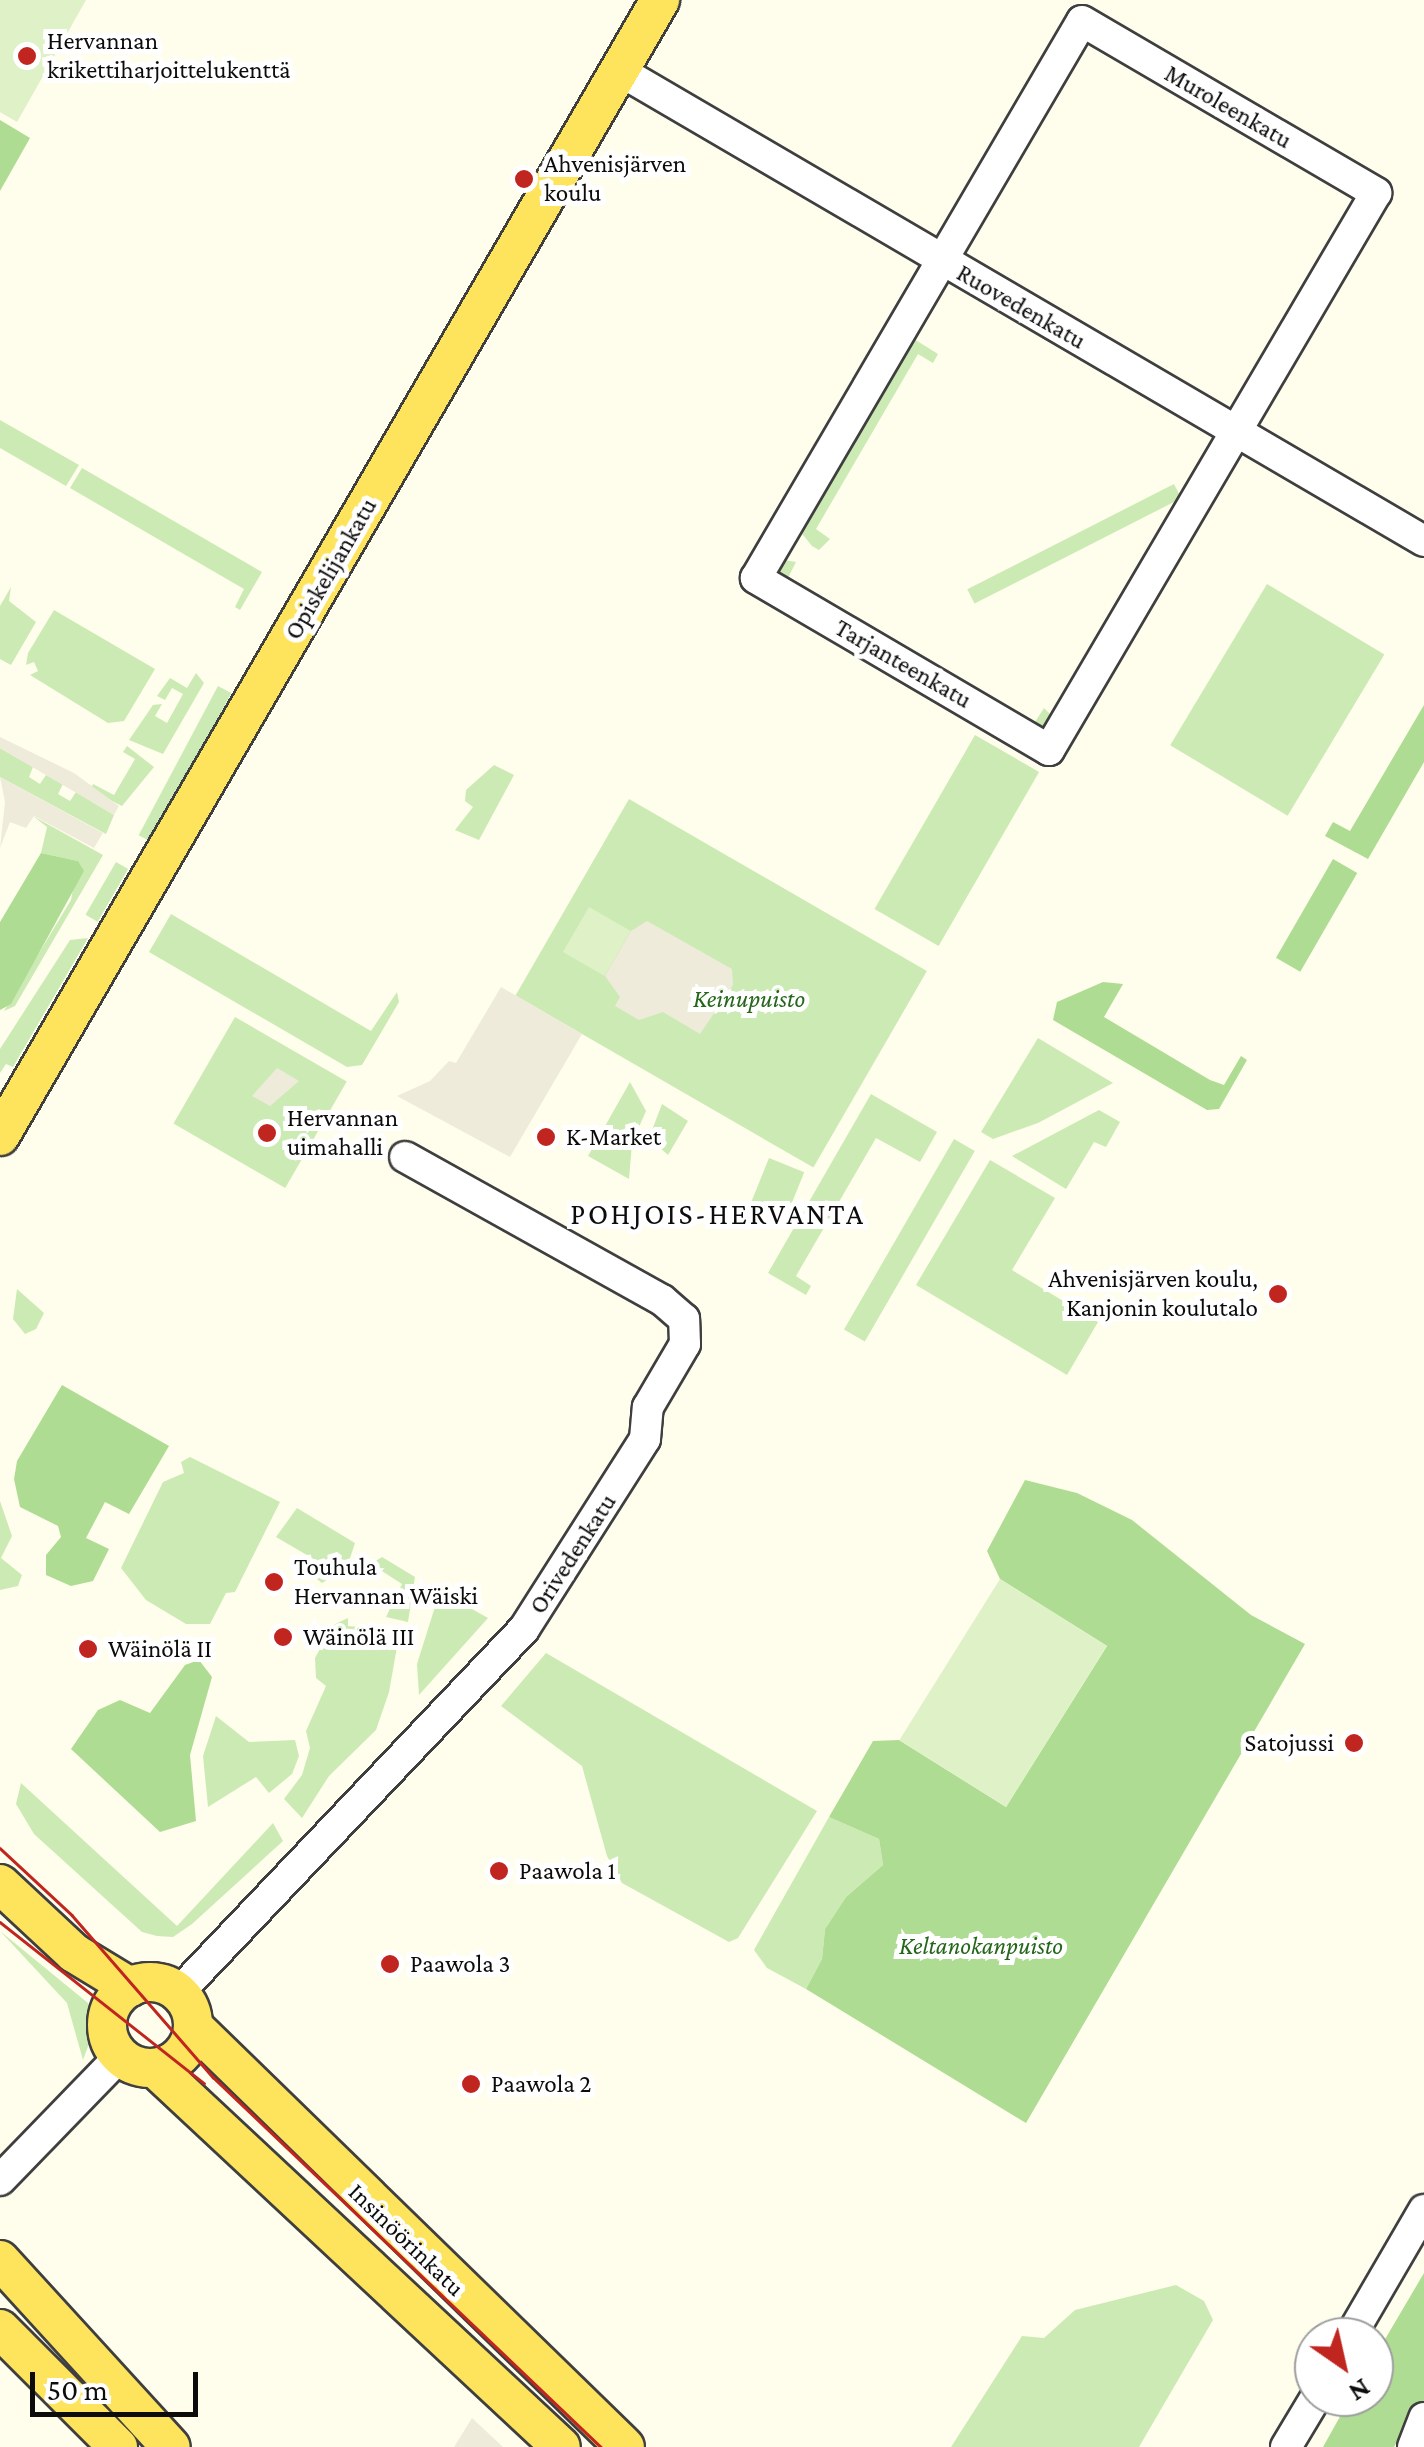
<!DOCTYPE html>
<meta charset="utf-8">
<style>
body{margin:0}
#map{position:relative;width:1424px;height:2447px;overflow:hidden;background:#fffdec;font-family:"Crimson Pro",serif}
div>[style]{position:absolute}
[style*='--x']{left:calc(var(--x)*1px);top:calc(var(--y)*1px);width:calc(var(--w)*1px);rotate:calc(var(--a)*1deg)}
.green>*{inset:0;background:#ccebb4;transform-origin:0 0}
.forest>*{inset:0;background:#aedc93;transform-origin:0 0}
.pitch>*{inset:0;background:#dff1c6;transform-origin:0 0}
.plaza>*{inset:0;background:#efebdb}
.roads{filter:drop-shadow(2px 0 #3f3f3f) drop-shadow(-2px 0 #3f3f3f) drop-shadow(0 2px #3f3f3f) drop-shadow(0 -2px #3f3f3f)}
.minor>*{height:30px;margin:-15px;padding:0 15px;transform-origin:15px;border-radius:15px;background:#fff}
.major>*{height:38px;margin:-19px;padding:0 19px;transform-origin:19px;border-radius:19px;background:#fee35d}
.major>.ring{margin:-19px;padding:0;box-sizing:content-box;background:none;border:38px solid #fee35d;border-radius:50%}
.tram>*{height:2.5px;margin:-1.25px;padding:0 1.25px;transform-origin:1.25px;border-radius:1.25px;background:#c1251f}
.dots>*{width:28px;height:28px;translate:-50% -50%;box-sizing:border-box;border:5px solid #fff;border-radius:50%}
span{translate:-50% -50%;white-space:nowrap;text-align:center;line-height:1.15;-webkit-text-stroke:10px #fff;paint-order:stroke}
.poi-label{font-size:25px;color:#0c0c0c}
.left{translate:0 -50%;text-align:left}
.right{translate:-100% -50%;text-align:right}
.street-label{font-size:25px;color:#0c0c0c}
.park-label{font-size:25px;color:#24661a;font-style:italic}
.quarter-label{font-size:30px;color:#0c0c0c;letter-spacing:2.5px}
.north{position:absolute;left:1294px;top:2317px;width:100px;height:100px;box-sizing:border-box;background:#fff;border:2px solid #9e9e9e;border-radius:50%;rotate:146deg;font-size:28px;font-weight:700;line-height:40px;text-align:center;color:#0c0c0c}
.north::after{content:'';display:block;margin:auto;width:35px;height:45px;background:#c1251f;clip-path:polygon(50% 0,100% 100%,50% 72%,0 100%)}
.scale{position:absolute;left:30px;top:2372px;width:168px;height:45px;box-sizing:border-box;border:5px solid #0c0c0c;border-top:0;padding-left:12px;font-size:30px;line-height:35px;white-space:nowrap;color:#0c0c0c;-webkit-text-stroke:8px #fff;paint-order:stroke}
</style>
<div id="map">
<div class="green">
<div style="clip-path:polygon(914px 339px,938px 354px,933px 363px,918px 354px,816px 529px,830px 539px,819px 550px,812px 546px,799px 530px)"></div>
<div style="clip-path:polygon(0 420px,79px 465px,66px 486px,0 448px)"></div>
<div style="clip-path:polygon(82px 468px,262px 572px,240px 610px,235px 607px,244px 589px,70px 488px)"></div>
<div style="left:1174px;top:484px;width:16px;height:232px;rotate:63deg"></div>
<div style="clip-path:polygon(784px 560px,796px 562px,788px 578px,1035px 722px,1044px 708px,1052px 716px,1045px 729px,777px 575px)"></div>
<div style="left:1267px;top:584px;width:137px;height:188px;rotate:31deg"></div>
<div style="clip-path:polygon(11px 587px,9px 601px,36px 622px,11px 665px,0 659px,0 606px)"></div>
<div style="clip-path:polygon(54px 610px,155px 669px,124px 721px,108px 723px,30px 675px,38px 671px,34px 662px,26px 665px,28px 653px)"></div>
<div style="clip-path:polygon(196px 673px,204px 683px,163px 754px,129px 740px,153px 705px,162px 704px,155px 716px,167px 723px,183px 694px,172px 688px,165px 700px,157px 696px,170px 678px,187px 688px)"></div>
<div style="left:218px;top:686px;width:15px;height:169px;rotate:28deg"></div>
<div style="left:975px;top:735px;width:74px;height:201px;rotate:30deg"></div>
<div style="clip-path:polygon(127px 746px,154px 767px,122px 806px,90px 790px,93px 784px,114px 795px,135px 759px,123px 752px)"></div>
<div style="clip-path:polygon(0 748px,33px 767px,29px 777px,40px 784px,46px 775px,63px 784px,58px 794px,70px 801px,76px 792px,114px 815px,106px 834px,0 777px)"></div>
<div style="clip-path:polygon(494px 765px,514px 775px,479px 840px,455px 830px,473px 807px,465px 801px,466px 790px)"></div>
<div style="left:629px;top:799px;width:344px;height:227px;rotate:30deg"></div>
<div style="clip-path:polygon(33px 816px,103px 855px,15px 1006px,4px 1011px,71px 900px,78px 861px,41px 853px,47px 827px)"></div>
<div style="left:116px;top:862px;width:14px;height:61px;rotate:30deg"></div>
<div style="clip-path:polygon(171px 914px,371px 1031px,397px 992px,399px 1002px,362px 1065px,347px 1067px,149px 952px)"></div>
<div style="clip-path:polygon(88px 938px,13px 1067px,6px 1064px,0 1073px,0 1049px,70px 940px)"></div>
<div style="left:235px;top:1017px;width:129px;height:123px;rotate:30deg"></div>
<div style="clip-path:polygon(1038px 1038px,1113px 1083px,1038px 1123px,993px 1139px,981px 1132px)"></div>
<div style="clip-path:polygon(630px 1082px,646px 1111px,632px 1143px,629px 1179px,588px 1156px)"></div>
<div style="clip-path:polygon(871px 1094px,937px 1132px,920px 1162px,876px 1138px,796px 1276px,811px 1286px,806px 1295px,768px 1273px)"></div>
<div style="clip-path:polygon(662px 1104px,688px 1121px,668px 1155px,649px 1138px)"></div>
<div style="clip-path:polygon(1099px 1110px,1120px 1122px,1106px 1147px,1094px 1142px,1066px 1189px,1012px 1156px)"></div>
<div style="left:954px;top:1139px;width:24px;height:220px;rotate:30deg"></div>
<div style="left:769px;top:1158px;width:38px;height:49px;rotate:22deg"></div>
<div style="clip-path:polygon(990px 1160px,1055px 1198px,1012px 1270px,1098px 1322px,1067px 1375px,916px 1285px)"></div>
<div style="clip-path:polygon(17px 1289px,44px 1313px,36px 1329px,25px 1334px,13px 1319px)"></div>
<div style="clip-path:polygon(190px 1457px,280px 1502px,235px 1592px,226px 1593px,210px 1624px,186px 1624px,146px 1600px,121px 1568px,163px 1482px,184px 1473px,181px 1462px)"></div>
<div style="clip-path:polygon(0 1501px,12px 1536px,1px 1558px,22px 1575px,18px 1586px,0 1590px)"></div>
<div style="clip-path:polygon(297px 1508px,355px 1543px,347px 1567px,322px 1583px,317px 1579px,324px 1565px,276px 1537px)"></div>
<div style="clip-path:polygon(382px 1557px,415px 1577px,408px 1622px,386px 1617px,402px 1584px,371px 1564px)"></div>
<div style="clip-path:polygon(440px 1591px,488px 1618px,419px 1695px,417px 1664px)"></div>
<div style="clip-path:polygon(348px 1618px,348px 1626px,369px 1628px,367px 1642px,397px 1647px,389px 1692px,376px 1730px,329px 1776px,302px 1818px,284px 1799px,302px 1775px,310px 1748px,306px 1731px,326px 1686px,316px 1678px,315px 1658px,333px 1625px)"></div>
<div style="clip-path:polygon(546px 1653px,817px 1811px,738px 1938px,729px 1942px,622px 1883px,607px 1856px,582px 1766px,501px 1706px)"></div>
<div style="clip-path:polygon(216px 1716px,249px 1742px,295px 1740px,299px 1756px,292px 1774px,269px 1793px,256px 1777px,208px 1807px,203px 1756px)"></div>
<div style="clip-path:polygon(21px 1783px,177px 1926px,273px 1823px,283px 1841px,192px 1924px,173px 1937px,157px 1936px,142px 1932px,34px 1834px,16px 1804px)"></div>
<div style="clip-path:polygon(829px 1817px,879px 1839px,883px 1865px,846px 1897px,825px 1929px,822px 1959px,806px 1989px,767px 1968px,754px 1950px)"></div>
<div style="clip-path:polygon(0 1931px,88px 2003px,94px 2030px,83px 2060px,67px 2003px)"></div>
<div style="clip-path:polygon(1176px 2285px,1204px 2301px,1213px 2320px,1139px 2447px,951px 2447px,1022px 2336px,1044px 2338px,1075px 2310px)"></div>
</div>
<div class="forest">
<div style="clip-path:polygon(0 120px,30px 138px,0 191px)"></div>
<div style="clip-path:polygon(1424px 705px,1424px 762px,1368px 859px,1325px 836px,1333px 822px,1350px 831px)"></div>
<div style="clip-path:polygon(41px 853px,78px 861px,84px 871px,11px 1004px,0 1010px,0 922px)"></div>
<div style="left:1333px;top:859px;width:28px;height:114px;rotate:30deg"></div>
<div style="clip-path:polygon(1103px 982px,1123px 984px,1104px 1017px,1210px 1080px,1224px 1085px,1241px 1056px,1247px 1060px,1219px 1109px,1207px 1110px,1053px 1020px,1057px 1002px)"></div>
<div style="clip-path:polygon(62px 1385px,169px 1446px,129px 1514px,105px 1502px,86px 1538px,109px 1549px,93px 1581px,71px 1586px,46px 1575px,46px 1555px,61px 1537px,58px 1526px,20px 1507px,14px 1479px,17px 1461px)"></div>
<div style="clip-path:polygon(1025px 1480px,1077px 1493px,1132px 1520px,1251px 1615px,1305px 1644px,1026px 2123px,806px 1989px,822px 1959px,825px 1929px,846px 1897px,883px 1865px,879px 1839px,829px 1817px,873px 1741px,899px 1740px,1006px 1807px,1107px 1646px,1000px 1579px,987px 1551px)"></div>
<div style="clip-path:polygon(199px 1660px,212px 1677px,190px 1755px,196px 1821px,160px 1832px,71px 1749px,98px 1710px,120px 1700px,150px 1713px,185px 1665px)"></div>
<div style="clip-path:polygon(1424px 2273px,1424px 2408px,1415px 2410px,1394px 2447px,1323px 2447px,1351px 2397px,1374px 2397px,1374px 2358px)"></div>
</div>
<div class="pitch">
<div style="clip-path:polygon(0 0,86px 0,17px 122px,0 112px)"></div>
<div style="left:589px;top:907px;width:48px;height:52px;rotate:30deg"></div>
<div style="left:1000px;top:1579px;width:126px;height:190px;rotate:32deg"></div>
</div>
<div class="plaza">
<div style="clip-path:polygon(0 737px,74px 773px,119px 806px,114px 815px,0 748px)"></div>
<div style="clip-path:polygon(0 777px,103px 833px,94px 848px,34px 816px,26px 828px,10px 822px,0 848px,5px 802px)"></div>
<div style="clip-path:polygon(647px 921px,732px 969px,733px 985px,700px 1034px,663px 1012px,639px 1020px,615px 1006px,620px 997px,605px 976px,631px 931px)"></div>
<div style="clip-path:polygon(501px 987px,582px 1034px,510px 1157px,397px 1096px,430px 1081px,449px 1061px,456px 1063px)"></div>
<div style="clip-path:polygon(277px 1068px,299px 1081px,270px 1106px,252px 1096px)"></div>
<div style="clip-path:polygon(472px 2418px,503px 2447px,454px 2447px)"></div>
</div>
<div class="roads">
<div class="minor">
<div style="--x:1082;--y:21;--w:341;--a:30.3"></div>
<div style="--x:1376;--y:193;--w:646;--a:120.42"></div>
<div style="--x:1049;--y:750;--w:340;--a:-149.6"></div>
<div style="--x:756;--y:578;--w:645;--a:-59.66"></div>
<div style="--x:620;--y:71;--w:931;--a:30.31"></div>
<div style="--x:179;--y:1992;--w:501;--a:-46.46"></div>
<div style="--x:524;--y:1629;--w:225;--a:-57.5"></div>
<div style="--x:645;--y:1439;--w:32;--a:-85"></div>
<div style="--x:648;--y:1407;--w:73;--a:-59.6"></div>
<div style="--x:685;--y:1344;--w:25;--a:-92"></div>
<div style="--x:684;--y:1319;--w:29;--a:-139"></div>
<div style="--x:662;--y:1300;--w:294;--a:-150.9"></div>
<div style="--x:0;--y:2180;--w:173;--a:-45.9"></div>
<div style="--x:1350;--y:2337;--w:147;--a:-59.8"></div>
<div style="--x:1286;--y:2447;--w:58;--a:-59"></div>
<div style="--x:1413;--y:2447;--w:31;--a:-69"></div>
</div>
<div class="major">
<div style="--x:0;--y:1136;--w:1314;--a:-59.84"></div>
<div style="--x:0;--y:1884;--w:101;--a:43"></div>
<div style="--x:74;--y:1953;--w:66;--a:31.3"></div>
<div class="ring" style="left:107px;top:1982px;width:48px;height:48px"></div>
<div style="--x:193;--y:2026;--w:603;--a:44.26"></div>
<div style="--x:155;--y:2068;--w:555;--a:43.03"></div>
<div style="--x:0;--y:2260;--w:253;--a:47.6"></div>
<div style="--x:0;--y:2329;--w:167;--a:45"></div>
</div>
</div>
<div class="tram">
<div style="--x:0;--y:1848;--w:98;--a:42.9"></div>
<div style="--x:72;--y:1915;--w:215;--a:49"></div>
<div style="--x:213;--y:2077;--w:536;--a:43.64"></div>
<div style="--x:0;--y:1922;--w:260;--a:38.3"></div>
</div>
<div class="dots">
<div style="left:27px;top:56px;background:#c1251f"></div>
<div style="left:524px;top:179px;background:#c1251f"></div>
<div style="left:267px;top:1133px;background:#c1251f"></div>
<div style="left:546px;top:1137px;background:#c1251f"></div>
<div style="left:1278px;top:1294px;background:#c1251f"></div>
<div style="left:274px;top:1582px;background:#c1251f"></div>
<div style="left:283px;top:1637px;background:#c1251f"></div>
<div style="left:88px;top:1649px;background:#c1251f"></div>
<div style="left:1354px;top:1743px;background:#c1251f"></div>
<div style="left:499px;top:1871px;background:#c1251f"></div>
<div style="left:390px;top:1964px;background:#c1251f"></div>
<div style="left:471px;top:2084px;background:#c1251f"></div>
</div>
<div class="poi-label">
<span class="left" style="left:47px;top:56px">Hervannan<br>krikettiharjoittelukenttä</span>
<span class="left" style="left:544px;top:179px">Ahvenisjärven<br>koulu</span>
<span class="left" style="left:287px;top:1133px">Hervannan<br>uimahalli</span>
<span class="left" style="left:566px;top:1137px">K-Market</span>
<span class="right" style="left:1258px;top:1294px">Ahvenisjärven koulu,<br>Kanjonin koulutalo</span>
<span class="left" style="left:294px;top:1582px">Touhula<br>Hervannan Wäiski</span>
<span class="left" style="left:303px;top:1637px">Wäinölä III</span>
<span class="left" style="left:108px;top:1649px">Wäinölä II</span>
<span class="right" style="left:1334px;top:1743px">Satojussi</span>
<span class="left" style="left:519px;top:1871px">Paawola 1</span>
<span class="left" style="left:410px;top:1964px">Paawola 3</span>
<span class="left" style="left:491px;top:2084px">Paawola 2</span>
</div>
<div class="street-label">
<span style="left:1228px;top:107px;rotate:30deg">Muroleenkatu</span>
<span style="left:1021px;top:307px;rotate:30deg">Ruovedenkatu</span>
<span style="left:331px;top:569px;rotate:-60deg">Opiskelijankatu</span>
<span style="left:903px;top:664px;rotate:30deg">Tarjanteenkatu</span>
<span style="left:573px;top:1554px;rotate:-57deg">Orivedenkatu</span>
<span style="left:406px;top:2240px;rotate:44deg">Insinöörinkatu</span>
</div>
<div class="park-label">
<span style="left:749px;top:999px">Keinupuisto</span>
<span style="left:981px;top:1946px">Keltanokanpuisto</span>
</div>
<div class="quarter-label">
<span style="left:718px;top:1214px">POHJOIS-HERVANTA</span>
</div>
<div class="north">N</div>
<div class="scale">50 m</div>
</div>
